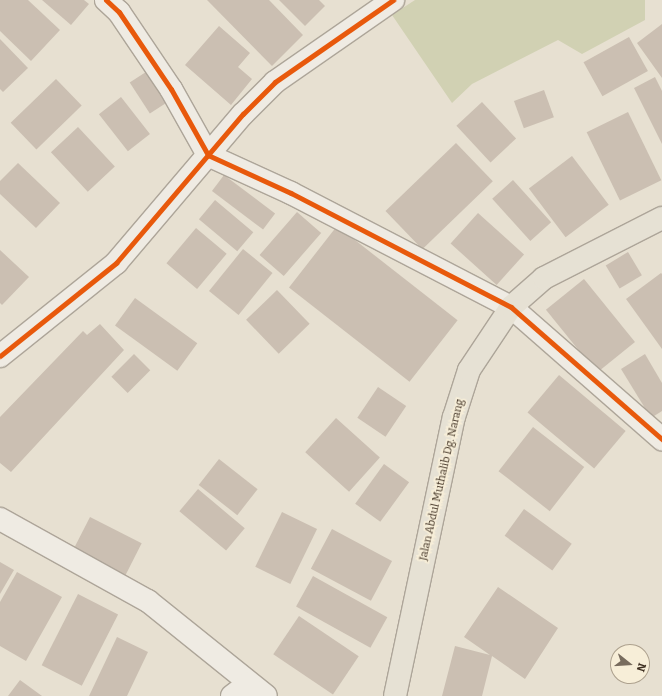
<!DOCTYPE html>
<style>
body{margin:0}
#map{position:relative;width:662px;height:696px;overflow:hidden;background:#e7e0d1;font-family:Bitter,serif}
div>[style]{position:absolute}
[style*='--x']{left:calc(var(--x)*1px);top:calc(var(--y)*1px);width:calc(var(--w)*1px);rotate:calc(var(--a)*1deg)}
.cemetery>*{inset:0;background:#d1d1b3}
.building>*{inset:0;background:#cbbfb2;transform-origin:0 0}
.roads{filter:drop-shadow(1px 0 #ada599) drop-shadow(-1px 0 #ada599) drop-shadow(0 1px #ada599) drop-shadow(0 -1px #ada599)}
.minor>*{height:22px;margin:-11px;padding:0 11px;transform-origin:11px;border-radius:11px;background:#efebe3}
.primary>*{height:22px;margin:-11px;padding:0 11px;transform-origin:11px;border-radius:11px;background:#e6e1d4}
.cycleway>*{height:5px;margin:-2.5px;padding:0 2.5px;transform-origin:2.5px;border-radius:2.5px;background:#e8590c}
span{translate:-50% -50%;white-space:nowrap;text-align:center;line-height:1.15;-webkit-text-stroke:3.5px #f7eed8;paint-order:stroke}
.street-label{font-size:11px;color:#3d2e20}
.north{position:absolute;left:610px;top:644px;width:40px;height:40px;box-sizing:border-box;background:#f7eed8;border:1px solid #ada18e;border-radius:50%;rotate:107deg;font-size:11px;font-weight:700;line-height:16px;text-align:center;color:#3d2e20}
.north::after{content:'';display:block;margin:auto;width:14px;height:18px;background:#786c5e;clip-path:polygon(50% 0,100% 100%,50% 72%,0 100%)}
</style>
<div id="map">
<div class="cemetery">
<div style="clip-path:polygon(415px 0,645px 0,645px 20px,582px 54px,558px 40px,472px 84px,452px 103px,392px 15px)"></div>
</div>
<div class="building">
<div style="clip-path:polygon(0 0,28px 0,60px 30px,31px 61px,0 31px)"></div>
<div style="clip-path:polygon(42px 0,84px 0,89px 4px,71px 25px)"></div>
<div style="clip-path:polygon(207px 0,269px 0,303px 35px,272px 66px)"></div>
<div style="clip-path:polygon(279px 0,319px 0,325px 6px,305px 26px)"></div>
<div style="clip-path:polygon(662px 24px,662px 78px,637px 43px)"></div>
<div style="clip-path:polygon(219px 26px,250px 53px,238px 67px,252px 79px,231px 105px,185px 65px)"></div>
<div style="left:629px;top:37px;width:39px;height:52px;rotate:61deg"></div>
<div style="clip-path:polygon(0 39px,28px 68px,3px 92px,0 89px)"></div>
<div style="left:149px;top:70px;width:37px;height:23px;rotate:57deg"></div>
<div style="clip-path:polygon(655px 77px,662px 91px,662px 144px,634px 88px)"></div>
<div style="left:56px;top:79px;width:37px;height:63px;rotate:46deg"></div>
<div style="left:544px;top:90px;width:29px;height:32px;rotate:70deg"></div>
<div style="left:121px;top:97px;width:47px;height:28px;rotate:52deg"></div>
<div style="left:482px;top:102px;width:50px;height:35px;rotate:47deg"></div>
<div style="left:628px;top:112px;width:76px;height:46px;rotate:64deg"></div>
<div style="left:78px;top:127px;width:54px;height:37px;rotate:47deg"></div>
<div style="left:456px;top:143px;width:53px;height:98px;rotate:46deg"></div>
<div style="left:572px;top:156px;width:61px;height:54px;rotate:53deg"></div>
<div style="clip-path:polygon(18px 163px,60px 203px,36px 228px,0 194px,0 181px)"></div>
<div style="left:224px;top:175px;width:64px;height:20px;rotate:37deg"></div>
<div style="left:513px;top:180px;width:57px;height:28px;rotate:48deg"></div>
<div style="left:215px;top:200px;width:50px;height:25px;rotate:40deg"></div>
<div style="left:297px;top:212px;width:32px;height:57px;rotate:41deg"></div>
<div style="left:478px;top:213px;width:62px;height:41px;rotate:42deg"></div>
<div style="left:337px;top:226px;width:153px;height:78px;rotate:38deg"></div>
<div style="left:196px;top:228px;width:40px;height:46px;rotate:40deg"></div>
<div style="left:243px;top:249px;width:38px;height:54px;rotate:39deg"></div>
<div style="clip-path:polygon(0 250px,29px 277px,2px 305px,0 303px)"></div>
<div style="left:628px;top:252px;width:27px;height:26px;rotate:59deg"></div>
<div style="clip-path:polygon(661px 273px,662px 274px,662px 349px,626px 299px)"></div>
<div style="left:584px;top:279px;width:81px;height:49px;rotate:51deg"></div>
<div style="left:277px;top:290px;width:47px;height:43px;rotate:46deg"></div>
<div style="left:135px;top:298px;width:77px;height:34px;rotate:36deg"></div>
<div style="clip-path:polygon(100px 324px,124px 350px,11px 472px,0 463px,0 417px,83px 331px,87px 335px)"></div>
<div style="left:134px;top:354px;width:23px;height:32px;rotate:45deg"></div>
<div style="clip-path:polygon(645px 354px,662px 383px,662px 411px,651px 418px,621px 369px)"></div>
<div style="left:559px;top:375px;width:87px;height:49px;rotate:40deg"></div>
<div style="left:378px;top:387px;width:34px;height:37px;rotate:34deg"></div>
<div style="left:336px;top:418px;width:59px;height:46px;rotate:42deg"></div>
<div style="left:533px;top:427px;width:65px;height:56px;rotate:38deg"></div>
<div style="left:219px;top:459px;width:49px;height:33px;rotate:38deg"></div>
<div style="left:384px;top:464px;width:31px;height:49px;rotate:36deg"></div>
<div style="left:198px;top:489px;width:61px;height:29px;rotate:40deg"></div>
<div style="left:524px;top:509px;width:59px;height:33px;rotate:36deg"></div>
<div style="left:282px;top:512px;width:39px;height:61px;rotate:26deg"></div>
<div style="left:90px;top:517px;width:58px;height:38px;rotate:27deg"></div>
<div style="left:332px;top:529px;width:68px;height:45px;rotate:28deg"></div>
<div style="clip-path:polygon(0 562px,14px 570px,0 594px)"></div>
<div style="clip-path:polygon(17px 572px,62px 597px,26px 661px,0 646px,0 602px)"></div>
<div style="left:313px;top:576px;width:85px;height:35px;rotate:29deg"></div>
<div style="clip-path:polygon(498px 587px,558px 628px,525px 679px,492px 656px,482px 696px,442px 696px,455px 646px,490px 655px,464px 637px)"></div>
<div style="left:78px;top:594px;width:45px;height:80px;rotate:27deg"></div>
<div style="left:299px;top:616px;width:72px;height:46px;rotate:34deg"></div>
<div style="clip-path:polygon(117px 637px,148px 652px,127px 696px,89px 696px)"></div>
<div style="clip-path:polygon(20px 680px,42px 696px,8px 696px)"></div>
</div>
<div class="roads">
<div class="minor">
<div style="--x:106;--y:0;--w:18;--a:43"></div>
<div style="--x:119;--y:12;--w:93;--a:56"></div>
<div style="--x:171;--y:89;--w:76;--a:60.7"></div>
<div style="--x:208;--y:155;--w:91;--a:24.6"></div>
<div style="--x:291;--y:193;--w:248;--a:27.4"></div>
<div style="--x:511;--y:307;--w:201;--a:41.2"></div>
<div style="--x:0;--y:356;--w:149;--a:-38.7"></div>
<div style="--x:116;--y:263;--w:196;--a:-49.6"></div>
<div style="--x:243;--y:114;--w:45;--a:-45"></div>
<div style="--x:275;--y:82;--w:144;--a:-34.8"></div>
<div style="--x:0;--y:519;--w:169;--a:29"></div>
<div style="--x:148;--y:601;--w:151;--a:38.8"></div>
<div style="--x:232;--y:696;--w:21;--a:-37"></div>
</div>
<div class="primary">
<div style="--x:395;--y:696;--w:285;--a:-78.1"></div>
<div style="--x:454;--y:417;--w:49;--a:-72.3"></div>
<div style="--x:469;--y:370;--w:76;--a:-56.3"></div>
<div style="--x:511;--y:307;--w:44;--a:-41.3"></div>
<div style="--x:544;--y:278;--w:132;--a:-27"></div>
</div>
</div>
<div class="cycleway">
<div style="--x:106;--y:0;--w:18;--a:43"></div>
<div style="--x:119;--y:12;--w:93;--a:56"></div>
<div style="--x:171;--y:89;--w:76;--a:60.7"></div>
<div style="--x:208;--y:155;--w:91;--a:24.6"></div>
<div style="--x:291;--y:193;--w:248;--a:27.4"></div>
<div style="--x:511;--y:307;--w:201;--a:41.2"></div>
<div style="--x:0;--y:356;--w:149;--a:-38.7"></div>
<div style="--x:116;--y:263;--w:196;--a:-49.6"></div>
<div style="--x:243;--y:114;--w:45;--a:-45"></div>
<div style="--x:275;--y:82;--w:144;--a:-34.8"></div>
</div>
<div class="street-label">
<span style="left:442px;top:480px;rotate:-77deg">Jalan Abdul Muthalib Dg. Narang</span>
</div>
<div class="north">N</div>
</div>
